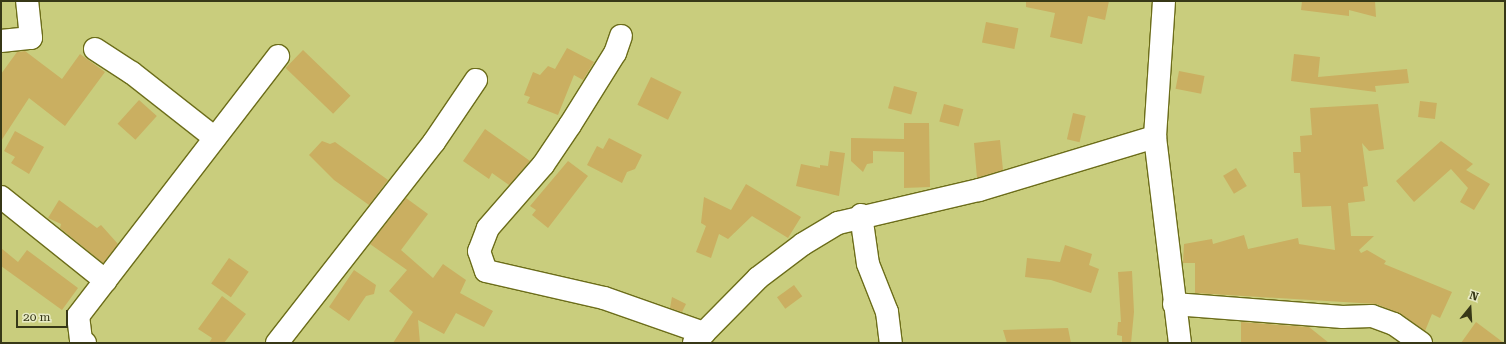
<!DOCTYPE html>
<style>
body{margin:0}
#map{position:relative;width:1506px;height:344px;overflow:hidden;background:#c9cd7d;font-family:"Roboto Serif",serif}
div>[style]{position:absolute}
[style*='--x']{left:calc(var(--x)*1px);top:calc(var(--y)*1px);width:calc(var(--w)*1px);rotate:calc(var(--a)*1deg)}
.building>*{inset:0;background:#caaf61;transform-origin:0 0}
.roads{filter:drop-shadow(1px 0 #6c6d1a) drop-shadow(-1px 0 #6c6d1a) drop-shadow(0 1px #6c6d1a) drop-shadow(0 -1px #6c6d1a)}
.minor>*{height:22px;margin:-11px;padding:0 11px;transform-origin:11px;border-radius:11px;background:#fff}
span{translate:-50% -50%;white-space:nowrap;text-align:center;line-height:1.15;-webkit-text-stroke:3.5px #e8ebc4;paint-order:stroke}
.frame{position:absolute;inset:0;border:2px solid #373817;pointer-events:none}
.north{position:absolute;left:1450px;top:288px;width:40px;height:40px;-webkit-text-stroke:3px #e8ebc4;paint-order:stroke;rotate:18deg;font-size:11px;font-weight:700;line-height:16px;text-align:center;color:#373817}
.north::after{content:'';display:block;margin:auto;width:14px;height:18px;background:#373817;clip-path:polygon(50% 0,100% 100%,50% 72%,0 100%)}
.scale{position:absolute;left:16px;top:310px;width:52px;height:18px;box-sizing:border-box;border:2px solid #373817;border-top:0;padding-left:5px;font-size:12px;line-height:14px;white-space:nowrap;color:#373817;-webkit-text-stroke:3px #e8ebc4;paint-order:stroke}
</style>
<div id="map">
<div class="building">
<div style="clip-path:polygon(1026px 1px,1109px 1px,1105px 20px,1088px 16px,1082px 44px,1050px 37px,1055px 13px,1026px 7px)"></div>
<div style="clip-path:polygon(1302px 1px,1375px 1px,1376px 17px,1349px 10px,1349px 16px,1301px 10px)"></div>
<div style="left:986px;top:22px;width:33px;height:21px;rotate:11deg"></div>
<div style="clip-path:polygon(567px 48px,594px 62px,583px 80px,574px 75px,558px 115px,527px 103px,530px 97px,524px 95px,533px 72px,540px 75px,548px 66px,555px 69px)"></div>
<div style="left:303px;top:50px;width:66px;height:25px;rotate:44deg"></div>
<div style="clip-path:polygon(25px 51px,62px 79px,80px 54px,105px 72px,65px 126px,29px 98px,1px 141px,1px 74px,17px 52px)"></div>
<div style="clip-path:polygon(1294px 54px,1320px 57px,1318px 77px,1407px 69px,1409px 83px,1375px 86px,1376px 92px,1291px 81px)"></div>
<div style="left:1179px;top:71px;width:26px;height:18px;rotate:11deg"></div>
<div style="left:651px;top:77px;width:34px;height:31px;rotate:26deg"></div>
<div style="left:894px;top:86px;width:24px;height:23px;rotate:15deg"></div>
<div style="left:139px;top:100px;width:24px;height:32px;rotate:42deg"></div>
<div style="left:1420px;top:101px;width:17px;height:16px;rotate:7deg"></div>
<div style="left:944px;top:104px;width:20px;height:18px;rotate:15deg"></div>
<div style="clip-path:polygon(1378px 104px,1384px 149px,1369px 151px,1362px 143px,1368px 186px,1363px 187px,1365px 201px,1348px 203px,1351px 236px,1374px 236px,1359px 250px,1361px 253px,1367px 250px,1386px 261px,1384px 264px,1452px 292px,1440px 318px,1432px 314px,1425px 331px,1401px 314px,1376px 304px,1195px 293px,1195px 263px,1183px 263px,1184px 244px,1212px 239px,1213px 244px,1244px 235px,1248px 249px,1298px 238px,1299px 244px,1335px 250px,1331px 206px,1302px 207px,1300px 173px,1294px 173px,1293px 152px,1301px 152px,1300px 136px,1312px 135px,1310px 108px)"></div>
<div style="left:1073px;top:113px;width:13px;height:27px;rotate:13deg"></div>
<div style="clip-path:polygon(904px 123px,929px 123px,930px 187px,904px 188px,904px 152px,873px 151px,873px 163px,867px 164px,863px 172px,851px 161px,851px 138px,904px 139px)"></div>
<div style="clip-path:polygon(485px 129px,530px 161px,509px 185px,492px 173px,489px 179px,463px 161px)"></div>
<div style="clip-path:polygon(15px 131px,44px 147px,29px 174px,11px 163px,15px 157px,4px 151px)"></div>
<div style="clip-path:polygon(609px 138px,642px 155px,635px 169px,627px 172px,622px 183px,587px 165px,597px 146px,603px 149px)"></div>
<div style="clip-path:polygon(1000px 140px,1003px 170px,977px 178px,974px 143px)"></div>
<div style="clip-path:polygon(322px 141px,330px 144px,335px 142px,388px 180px,369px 205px,334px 180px,309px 155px)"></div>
<div style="clip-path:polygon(1441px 141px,1473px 164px,1466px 170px,1490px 184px,1474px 210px,1460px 202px,1468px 188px,1451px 169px,1414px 202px,1396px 181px)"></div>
<div style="clip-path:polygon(830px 151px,845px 153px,839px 196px,796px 186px,801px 164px,820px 168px,820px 165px,828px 166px)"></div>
<div style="clip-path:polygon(568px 161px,588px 176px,548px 228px,532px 215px,536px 210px,530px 206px)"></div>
<div style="left:1236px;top:168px;width:21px;height:15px;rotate:59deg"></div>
<div style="clip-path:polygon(746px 184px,801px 217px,788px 238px,752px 216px,728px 239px,719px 234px,711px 258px,696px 252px,706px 226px,701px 223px,704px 197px,731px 210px)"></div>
<div style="clip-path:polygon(406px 198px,428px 214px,401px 250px,433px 278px,443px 264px,466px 280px,460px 293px,493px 311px,484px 327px,456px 313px,444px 334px,418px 320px,420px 343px,393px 343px,413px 312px,389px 291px,407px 270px,370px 244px)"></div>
<div style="clip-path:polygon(59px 200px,97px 228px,101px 225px,118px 244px,103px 263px,60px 228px,61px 224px,48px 218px)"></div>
<div style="clip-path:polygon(1065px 245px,1092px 254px,1089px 265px,1099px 269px,1091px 293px,1051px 280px,1025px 277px,1027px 258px,1060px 262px)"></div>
<div style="clip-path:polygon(1px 248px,18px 262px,27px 250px,78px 288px,62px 310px,1px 266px)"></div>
<div style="left:229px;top:258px;width:24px;height:31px;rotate:35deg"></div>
<div style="clip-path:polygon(354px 270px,376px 285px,374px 294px,366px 296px,349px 321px,329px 307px)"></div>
<div style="clip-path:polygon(1132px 271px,1134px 312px,1131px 343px,1122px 343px,1122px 336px,1117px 335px,1118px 322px,1121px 322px,1118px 272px)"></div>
<div style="left:794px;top:285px;width:14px;height:21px;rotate:54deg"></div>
<div style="clip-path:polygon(222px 296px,246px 314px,224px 343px,209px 343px,212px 338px,198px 329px)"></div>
<div style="clip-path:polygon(672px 297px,686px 304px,682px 312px,670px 308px)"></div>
<div style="clip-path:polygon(1241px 322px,1309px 327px,1329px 343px,1241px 343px)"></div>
<div style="clip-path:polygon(1476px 322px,1504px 343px,1461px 343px)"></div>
<div style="clip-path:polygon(1068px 328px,1071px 343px,1007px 343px,1003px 330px)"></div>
</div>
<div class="roads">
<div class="minor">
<div style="--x:1164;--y:1;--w:136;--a:93.8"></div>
<div style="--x:1155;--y:137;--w:208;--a:83.1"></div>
<div style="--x:621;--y:36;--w:18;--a:109"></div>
<div style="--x:615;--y:53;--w:85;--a:122"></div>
<div style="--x:570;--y:125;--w:48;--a:124"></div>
<div style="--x:543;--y:165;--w:84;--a:131.1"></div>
<div style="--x:488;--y:228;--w:25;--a:111"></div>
<div style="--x:479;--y:251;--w:21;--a:71"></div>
<div style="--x:486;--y:271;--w:121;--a:12.9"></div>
<div style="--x:604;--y:298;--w:106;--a:19.3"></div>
<div style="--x:1;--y:41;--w:30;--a:-6"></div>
<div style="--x:31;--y:38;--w:37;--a:-96"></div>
<div style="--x:95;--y:49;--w:44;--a:33"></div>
<div style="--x:132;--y:73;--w:105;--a:38.1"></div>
<div style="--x:1;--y:197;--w:134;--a:38.7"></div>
<div style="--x:861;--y:215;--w:49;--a:81.9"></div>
<div style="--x:868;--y:264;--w:52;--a:68.4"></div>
<div style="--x:887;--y:312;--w:31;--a:83"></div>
<div style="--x:1174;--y:304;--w:169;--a:4.4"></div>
<div style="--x:1342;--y:317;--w:30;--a:-2"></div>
<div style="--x:1372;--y:316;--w:23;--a:20"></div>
<div style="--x:1394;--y:324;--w:33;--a:35"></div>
<div style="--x:85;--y:343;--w:5;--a:-143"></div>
<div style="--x:81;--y:340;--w:24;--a:-97"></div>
<div style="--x:78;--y:316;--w:328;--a:-52.4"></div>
<div style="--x:277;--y:343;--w:255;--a:-52"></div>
<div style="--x:434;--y:142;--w:75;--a:-55.9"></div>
<div style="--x:694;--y:343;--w:91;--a:-45.4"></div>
<div style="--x:758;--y:278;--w:56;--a:-37.1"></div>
<div style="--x:803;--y:244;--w:41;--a:-31"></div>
<div style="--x:838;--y:223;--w:145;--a:-13.2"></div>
<div style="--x:979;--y:190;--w:184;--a:-16.8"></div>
</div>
</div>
<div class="frame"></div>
<div class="north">N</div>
<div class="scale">20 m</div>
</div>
